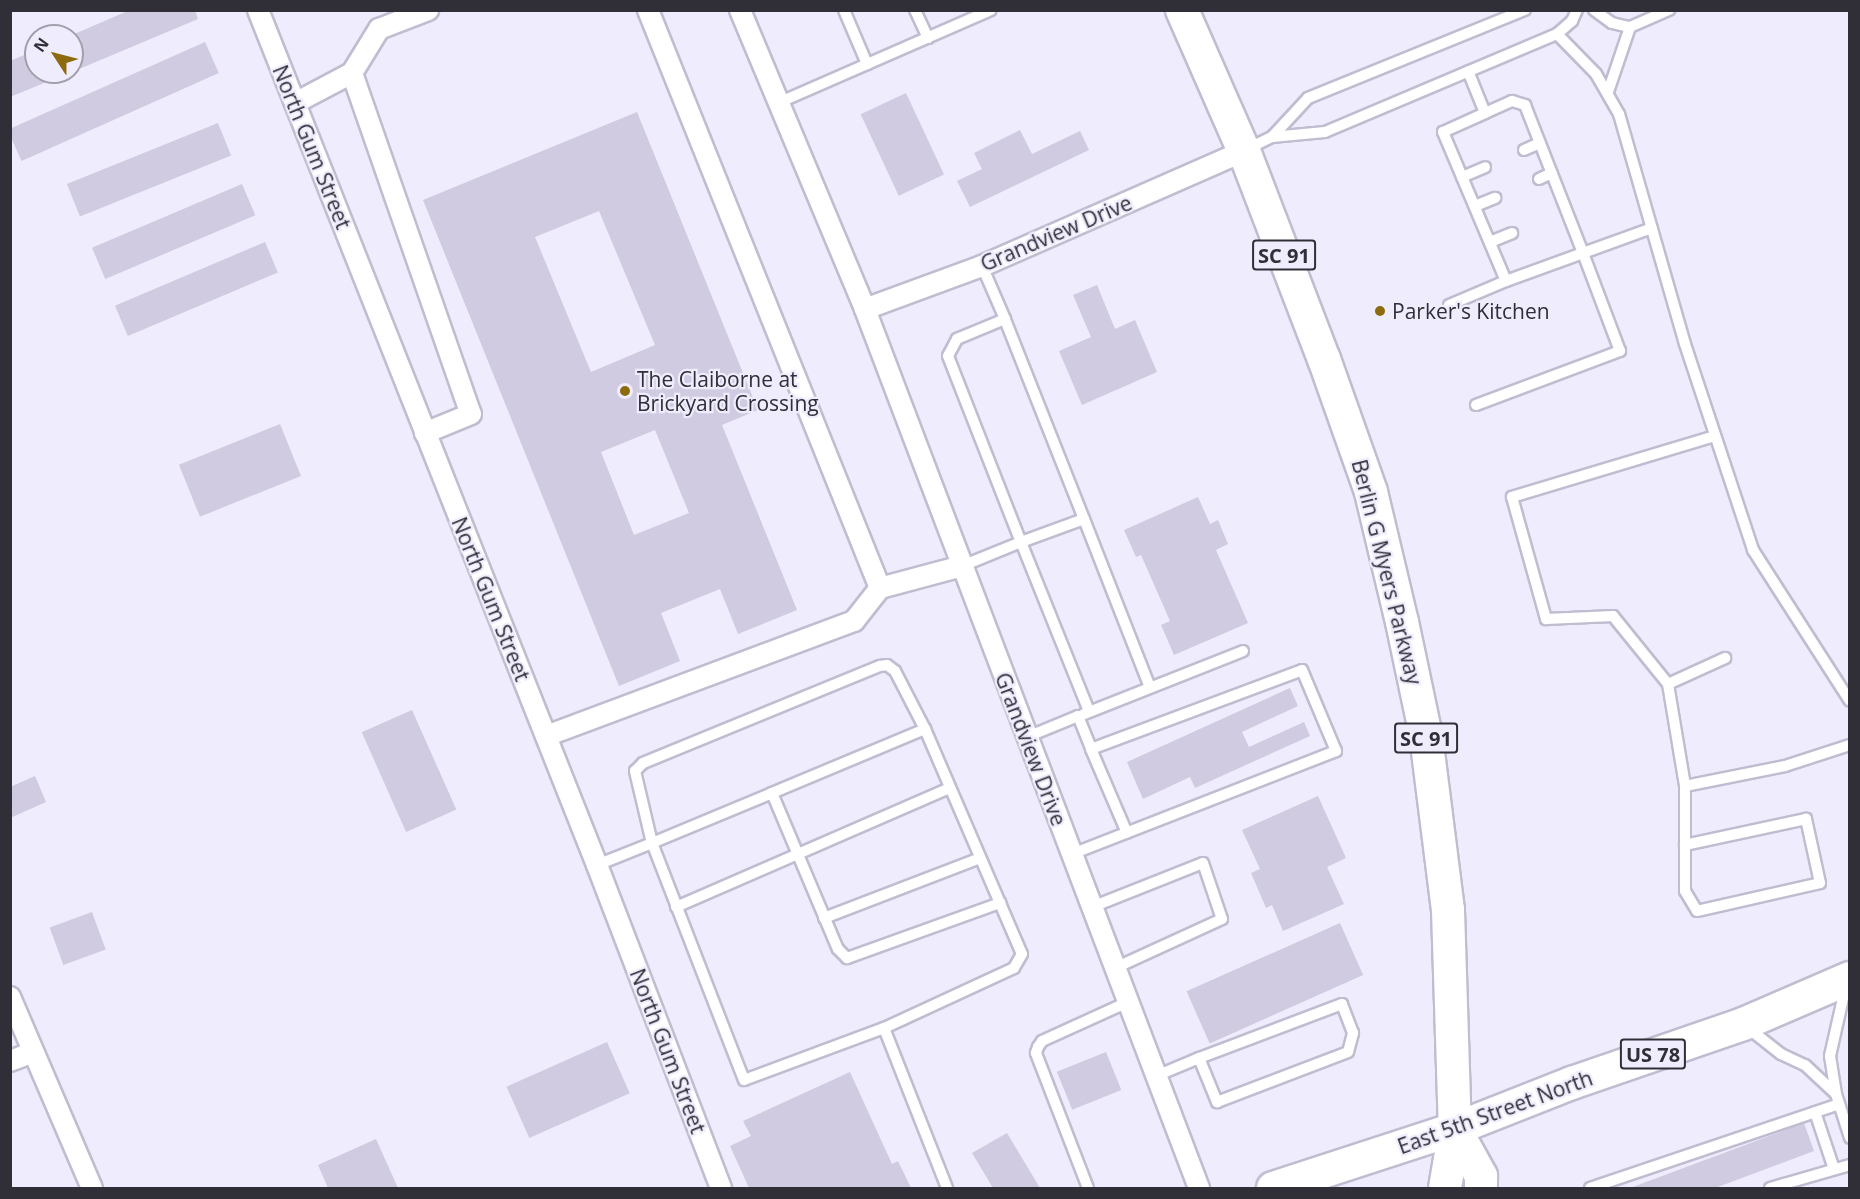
<!DOCTYPE html>
<style>
body{margin:0}
#map{position:relative;width:1860px;height:1199px;overflow:hidden;background:#efecfd;font-family:"Open Sans",sans-serif}
div>[style]{position:absolute}
[style*='--x']{left:calc(var(--x)*1px);top:calc(var(--y)*1px);width:calc(var(--w)*1px);rotate:calc(var(--a)*1deg)}
.building>*{inset:0;background:#d0cbe0;transform-origin:0 0}
.roads{filter:drop-shadow(2px 0 #c1bcd0) drop-shadow(-2px 0 #c1bcd0) drop-shadow(0 2px #c1bcd0) drop-shadow(0 -2px #c1bcd0)}
.lane>*{height:10px;margin:-5px;padding:0 5px;transform-origin:5px;border-radius:5px;background:#fff}
.street>*{height:20px;margin:-10px;padding:0 10px;transform-origin:10px;border-radius:10px;background:#fff}
.primary>*{height:32px;margin:-16px;padding:0 16px;transform-origin:16px;border-radius:16px;background:#fff}
.dots>*{width:16px;height:16px;translate:-50% -50%;box-sizing:border-box;border:3px solid #efecfd;border-radius:50%}
span{translate:-50% -50%;white-space:nowrap;text-align:center;line-height:1.15;-webkit-text-stroke:4.5px #efecfd;paint-order:stroke}
.shield-label span{padding:2px 4px;background:#efecfd;border:2px solid;border-radius:4px;-webkit-text-stroke-width:0}
.shield-label{font-size:20px;color:#302e36;font-weight:700}
.street-label{font-size:21px;color:#302e36}
.poi-label{font-size:21px;color:#302e36}
.left{translate:0 -50%;text-align:left}
.frame{position:absolute;inset:0;border:12px solid #302e36;pointer-events:none}
.north{position:absolute;left:24px;top:24px;width:60px;height:60px;box-sizing:border-box;background:#efecfd;border:2px solid #a3a0ad;border-radius:50%;rotate:306deg;font-size:16px;font-weight:700;line-height:24px;text-align:center;color:#302e36}
.north::after{content:'';display:block;margin:auto;width:21px;height:27px;background:#8d6b0d;clip-path:polygon(50% 0,100% 100%,50% 72%,0 100%)}
</style>
<div id="map">
<div class="building">
<div style="clip-path:polygon(130px 10px,195px 10px,198px 19px,72px 72px,72px 35px)"></div>
<div style="left:205px;top:42px;width:34px;height:216px;rotate:66deg"></div>
<div style="clip-path:polygon(36px 50px,36px 72px,71px 72px,10px 97px,10px 61px)"></div>
<div style="left:906px;top:93px;width:90px;height:50px;rotate:65deg"></div>
<div style="clip-path:polygon(evenodd,637px 112px,758px 410px,722px 425px,797px 610px,738px 634px,720px 589px,661px 613px,680px 661px,619px 686px,423px 200px,637px 112px,599px 211px,655px 345px,591px 372px,535px 237px,599px 211px,637px 112px,655px 430px,689px 513px,634px 535px,601px 452px,655px 430px)"></div>
<div style="left:218px;top:123px;width:35px;height:163px;rotate:68deg"></div>
<div style="clip-path:polygon(1020px 130px,1032px 154px,1080px 131px,1089px 150px,970px 207px,957px 181px,982px 169px,974px 153px)"></div>
<div style="left:242px;top:184px;width:34px;height:163px;rotate:67deg"></div>
<div style="left:265px;top:242px;width:33px;height:163px;rotate:67deg"></div>
<div style="clip-path:polygon(1097px 285px,1115px 329px,1135px 320px,1157px 372px,1082px 405px,1059px 351px,1091px 337px,1073px 295px)"></div>
<div style="left:280px;top:424px;width:56px;height:109px;rotate:68deg"></div>
<div style="clip-path:polygon(1198px 497px,1210px 524px,1218px 520px,1228px 544px,1216px 550px,1248px 623px,1174px 655px,1161px 625px,1170px 621px,1141px 555px,1136px 557px,1124px 530px)"></div>
<div style="clip-path:polygon(1290px 688px,1298px 706px,1242px 732px,1249px 747px,1304px 722px,1310px 736px,1195px 788px,1190px 777px,1143px 799px,1127px 762px)"></div>
<div style="left:412px;top:710px;width:109px;height:55px;rotate:66deg"></div>
<div style="clip-path:polygon(35px 776px,46px 802px,10px 818px,10px 787px)"></div>
<div style="clip-path:polygon(1318px 796px,1346px 858px,1327px 867px,1344px 904px,1283px 931px,1272px 905px,1266px 908px,1251px 873px,1260px 869px,1242px 830px)"></div>
<div style="left:92px;top:912px;width:40px;height:45px;rotate:70deg"></div>
<div style="left:1340px;top:923px;width:57px;height:168px;rotate:66deg"></div>
<div style="left:607px;top:1042px;width:56px;height:110px;rotate:66deg"></div>
<div style="left:1106px;top:1052px;width:41px;height:53px;rotate:68deg"></div>
<div style="clip-path:polygon(850px 1072px,892px 1164px,898px 1161px,911px 1188px,749px 1188px,730px 1146px,751px 1136px,743px 1121px)"></div>
<div style="clip-path:polygon(1804px 1123px,1814px 1151px,1715px 1188px,1630px 1188px)"></div>
<div style="clip-path:polygon(1007px 1133px,1040px 1188px,993px 1188px,972px 1153px)"></div>
<div style="clip-path:polygon(376px 1139px,398px 1188px,328px 1188px,318px 1165px)"></div>
</div>
<div class="roads">
<div class="lane">
<div style="--x:844;--y:10;--w:59;--a:66.9"></div>
<div style="--x:915;--y:10;--w:31;--a:65"></div>
<div style="--x:1594;--y:10;--w:22;--a:36"></div>
<div style="--x:1612;--y:23;--w:18;--a:13"></div>
<div style="--x:1630;--y:27;--w:43;--a:-23.6"></div>
<div style="--x:1557;--y:34;--w:56;--a:45.7"></div>
<div style="--x:1596;--y:74;--w:46;--a:60.1"></div>
<div style="--x:1619;--y:114;--w:239;--a:74"></div>
<div style="--x:1685;--y:344;--w:217;--a:71.7"></div>
<div style="--x:1753;--y:550;--w:179;--a:57.3"></div>
<div style="--x:1608;--y:92;--w:69;--a:-71.3"></div>
<div style="--x:778;--y:103;--w:232;--a:-23.6"></div>
<div style="--x:1485;--y:113;--w:30;--a:-24"></div>
<div style="--x:1512;--y:101;--w:14;--a:17"></div>
<div style="--x:1525;--y:105;--w:159;--a:68.6"></div>
<div style="--x:1583;--y:253;--w:82;--a:160"></div>
<div style="--x:1272;--y:137;--w:53;--a:-5.4"></div>
<div style="--x:1325;--y:132;--w:252;--a:-22.9"></div>
<div style="--x:1557;--y:34;--w:20;--a:-41"></div>
<div style="--x:1572;--y:21;--w:12;--a:-66"></div>
<div style="--x:1247;--y:149;--w:28;--a:-26"></div>
<div style="--x:1272;--y:137;--w:53;--a:-47.3"></div>
<div style="--x:1308;--y:98;--w:234;--a:-22.1"></div>
<div style="--x:1524;--y:150;--w:17;--a:-24"></div>
<div style="--x:1462;--y:177;--w:25;--a:-23"></div>
<div style="--x:1539;--y:179;--w:14;--a:-25"></div>
<div style="--x:1475;--y:206;--w:22;--a:-22"></div>
<div style="--x:1490;--y:242;--w:24;--a:-22"></div>
<div style="--x:982;--y:266;--w:58;--a:66.5"></div>
<div style="--x:1449;--y:305;--w:62;--a:-22.8"></div>
<div style="--x:1506;--y:281;--w:162;--a:-112.9"></div>
<div style="--x:1443;--y:132;--w:46;--a:-24.3"></div>
<div style="--x:1485;--y:113;--w:45;--a:-112"></div>
<div style="--x:1476;--y:405;--w:154;--a:-20.6"></div>
<div style="--x:1620;--y:351;--w:105;--a:-110.7"></div>
<div style="--x:1583;--y:253;--w:73;--a:-19.9"></div>
<div style="--x:1715;--y:436;--w:212;--a:163.3"></div>
<div style="--x:1512;--y:497;--w:127;--a:74.4"></div>
<div style="--x:1546;--y:619;--w:67;--a:-2.6"></div>
<div style="--x:1613;--y:616;--w:87;--a:51"></div>
<div style="--x:1668;--y:684;--w:103;--a:80.5"></div>
<div style="--x:1685;--y:786;--w:102;--a:-11.3"></div>
<div style="--x:1785;--y:766;--w:68;--a:-17.9"></div>
<div style="--x:1084;--y:519;--w:215;--a:-111.6"></div>
<div style="--x:1005;--y:319;--w:52;--a:157.4"></div>
<div style="--x:957;--y:339;--w:19;--a:118"></div>
<div style="--x:948;--y:356;--w:200;--a:68.6"></div>
<div style="--x:1021;--y:542;--w:67;--a:-20.1"></div>
<div style="--x:1084;--y:519;--w:180;--a:68.6"></div>
<div style="--x:962;--y:566;--w:64;--a:-22.1"></div>
<div style="--x:1021;--y:542;--w:182;--a:68.1"></div>
<div style="--x:1668;--y:684;--w:63;--a:-24.5"></div>
<div style="--x:1084;--y:714;--w:171;--a:-21.6"></div>
<div style="--x:1027;--y:737;--w:55;--a:-22.4"></div>
<div style="--x:1078;--y:716;--w:35;--a:68"></div>
<div style="--x:1091;--y:749;--w:225;--a:-20.5"></div>
<div style="--x:1302;--y:670;--w:88;--a:67.2"></div>
<div style="--x:1336;--y:751;--w:283;--a:158.7"></div>
<div style="--x:1091;--y:749;--w:91;--a:66.8"></div>
<div style="--x:1685;--y:786;--w:105;--a:90"></div>
<div style="--x:1685;--y:891;--w:23;--a:59"></div>
<div style="--x:1697;--y:911;--w:126;--a:-12.8"></div>
<div style="--x:1820;--y:883;--w:66;--a:-102.3"></div>
<div style="--x:1806;--y:819;--w:124;--a:167.9"></div>
<div style="--x:772;--y:793;--w:169;--a:67.1"></div>
<div style="--x:838;--y:949;--w:13;--a:45"></div>
<div style="--x:847;--y:958;--w:163;--a:-19.8"></div>
<div style="--x:597;--y:865;--w:59;--a:-21.8"></div>
<div style="--x:652;--y:843;--w:130;--a:-22.6"></div>
<div style="--x:772;--y:793;--w:166;--a:-22.7"></div>
<div style="--x:925;--y:729;--w:245;--a:66.7"></div>
<div style="--x:1022;--y:954;--w:16;--a:120"></div>
<div style="--x:1014;--y:968;--w:143;--a:155.2"></div>
<div style="--x:884;--y:1028;--w:149;--a:159.6"></div>
<div style="--x:744;--y:1080;--w:254;--a:-111.2"></div>
<div style="--x:652;--y:843;--w:74;--a:-103.3"></div>
<div style="--x:635;--y:771;--w:11;--a:-45"></div>
<div style="--x:643;--y:763;--w:256;--a:-22.3"></div>
<div style="--x:880;--y:666;--w:7;--a:-8"></div>
<div style="--x:887;--y:665;--w:10;--a:37"></div>
<div style="--x:895;--y:671;--w:65;--a:62.7"></div>
<div style="--x:676;--y:907;--w:299;--a:-23.5"></div>
<div style="--x:1092;--y:907;--w:119;--a:-21.6"></div>
<div style="--x:1203;--y:863;--w:59;--a:71.3"></div>
<div style="--x:1222;--y:919;--w:118;--a:155.4"></div>
<div style="--x:824;--y:918;--w:167;--a:-21"></div>
<div style="--x:1846;--y:985;--w:73;--a:102.7"></div>
<div style="--x:1830;--y:1056;--w:38;--a:81"></div>
<div style="--x:1836;--y:1094;--w:46;--a:72.3"></div>
<div style="--x:884;--y:1028;--w:172;--a:68.5"></div>
<div style="--x:1748;--y:1028;--w:42;--a:38.2"></div>
<div style="--x:1781;--y:1054;--w:26;--a:25"></div>
<div style="--x:1805;--y:1065;--w:42;--a:43.1"></div>
<div style="--x:1156;--y:1076;--w:47;--a:-22.7"></div>
<div style="--x:1199;--y:1058;--w:48;--a:67.8"></div>
<div style="--x:1217;--y:1102;--w:140;--a:-20.9"></div>
<div style="--x:1348;--y:1052;--w:20;--a:-75"></div>
<div style="--x:1353;--y:1033;--w:31;--a:-111"></div>
<div style="--x:1342;--y:1004;--w:153;--a:159.3"></div>
<div style="--x:1815;--y:1112;--w:60;--a:71.6"></div>
<div style="--x:1784;--y:1184;--w:69;--a:-16.1"></div>
<div style="--x:1088;--y:1188;--w:145;--a:-111.1"></div>
<div style="--x:1036;--y:1053;--w:6;--a:-72"></div>
<div style="--x:1038;--y:1047;--w:7;--a:-56"></div>
<div style="--x:1042;--y:1041;--w:94;--a:-24.4"></div>
<div style="--x:1590;--y:1188;--w:263;--a:-18.6"></div>
<div style="--x:1770;--y:1188;--w:15;--a:-16"></div>
<div style="--x:1784;--y:1184;--w:4;--a:76"></div>
</div>
<div class="street">
<div style="--x:258;--y:10;--w:920;--a:68.37"></div>
<div style="--x:597;--y:865;--w:346;--a:69"></div>
<div style="--x:648;--y:10;--w:623;--a:68.13"></div>
<div style="--x:740;--y:10;--w:324;--a:67.3"></div>
<div style="--x:352;--y:73;--w:361;--a:70.8"></div>
<div style="--x:471;--y:414;--w:50;--a:157.6"></div>
<div style="--x:295;--y:103;--w:64;--a:-27.8"></div>
<div style="--x:352;--y:73;--w:52;--a:-58.5"></div>
<div style="--x:379;--y:29;--w:53;--a:-21.2"></div>
<div style="--x:546;--y:736;--w:329;--a:-20.5"></div>
<div style="--x:854;--y:621;--w:42;--a:-51.8"></div>
<div style="--x:880;--y:588;--w:85;--a:-15"></div>
<div style="--x:10;--y:997;--w:208;--a:66.8"></div>
<div style="--x:10;--y:1061;--w:25;--a:-21"></div>
<div style="--x:1199;--y:1188;--w:940;--a:-110.81"></div>
<div style="--x:865;--y:309;--w:125;--a:-20.2"></div>
<div style="--x:982;--y:266;--w:286;--a:-23.7"></div>
</div>
<div class="primary">
<div style="--x:1182;--y:10;--w:154;--a:66.3"></div>
<div style="--x:1244;--y:151;--w:223;--a:69"></div>
<div style="--x:1324;--y:359;--w:141;--a:70.5"></div>
<div style="--x:1371;--y:492;--w:134;--a:76.6"></div>
<div style="--x:1402;--y:622;--w:116;--a:78.1"></div>
<div style="--x:1426;--y:736;--w:175;--a:82.8"></div>
<div style="--x:1448;--y:910;--w:219;--a:88.2"></div>
<div style="--x:1455;--y:1129;--w:60;--a:99.6"></div>
<div style="--x:1455;--y:1129;--w:54;--a:61"></div>
<div style="--x:1481;--y:1176;--w:12;--a:90"></div>
<div style="--x:1273;--y:1188;--w:191;--a:-18"></div>
<div style="--x:1455;--y:1129;--w:126;--a:-21.5"></div>
<div style="--x:1572;--y:1083;--w:181;--a:-19"></div>
<div style="--x:1743;--y:1024;--w:116;--a:-23.3"></div>
</div>
</div>
<div class="dots">
<div style="left:1380px;top:311px;background:#8d6b0d"></div>
<div style="left:625px;top:391px;background:#8d6b0d"></div>
</div>
<div class="shield-label">
<span style="left:1284px;top:255px">SC 91</span>
<span style="left:1426px;top:738px">SC 91</span>
<span style="left:1653px;top:1054px">US 78</span>
</div>
<div class="street-label">
<span style="left:312px;top:147px;rotate:68deg">North Gum Street</span>
<span style="left:1056px;top:233px;rotate:-23deg">Grandview Drive</span>
<span style="left:1387px;top:572px;rotate:76deg">Berlin G Myers Parkway</span>
<span style="left:491px;top:599px;rotate:68deg">North Gum Street</span>
<span style="left:1031px;top:749px;rotate:69deg">Grandview Drive</span>
<span style="left:668px;top:1051px;rotate:69deg">North Gum Street</span>
<span style="left:1495px;top:1112px;rotate:-20deg">East 5th Street North</span>
</div>
<div class="poi-label">
<span class="left" style="left:1392px;top:311px">Parker's Kitchen</span>
<span class="left" style="left:637px;top:391px">The Claiborne at<br>Brickyard Crossing</span>
</div>
<div class="frame"></div>
<div class="north">N</div>
</div>
